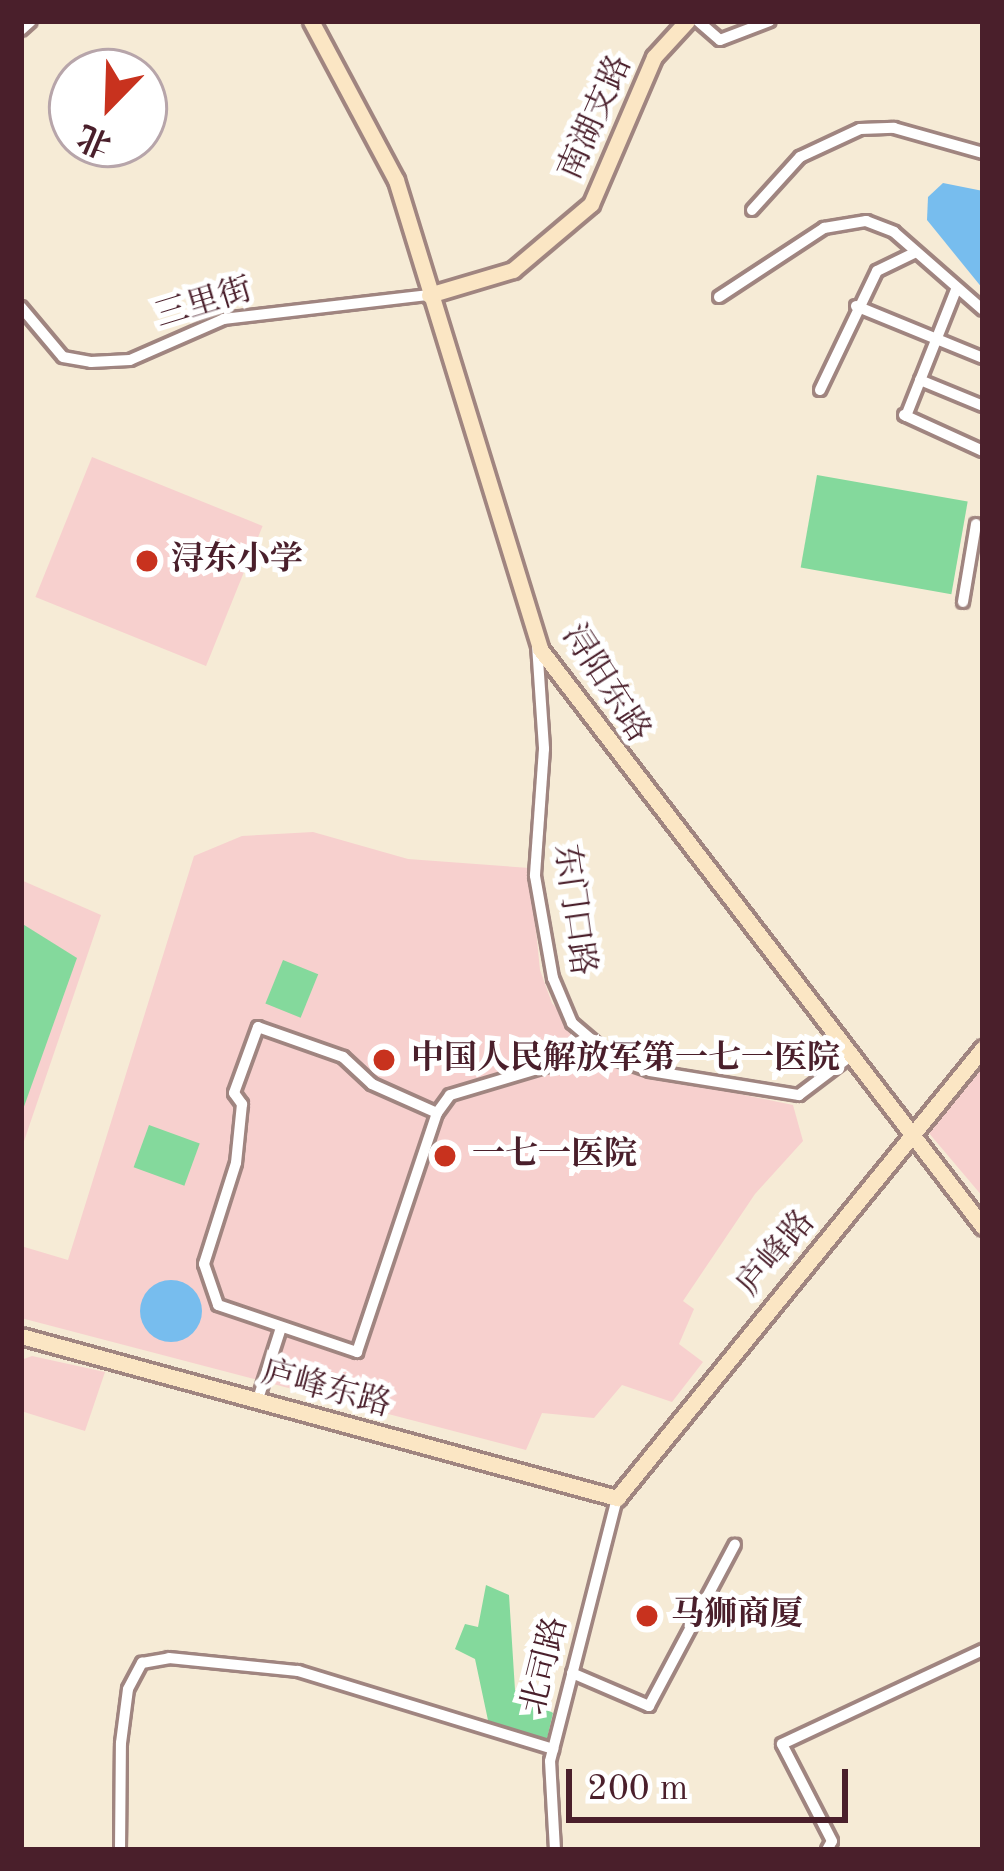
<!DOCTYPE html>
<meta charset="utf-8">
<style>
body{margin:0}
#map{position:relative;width:1004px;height:1871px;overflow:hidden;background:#f6ebd6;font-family:"Old Standard TT","Noto Serif SC",serif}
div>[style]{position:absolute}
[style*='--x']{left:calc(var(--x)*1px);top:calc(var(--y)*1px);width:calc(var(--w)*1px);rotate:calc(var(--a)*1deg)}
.built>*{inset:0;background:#f7d0ce;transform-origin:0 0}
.green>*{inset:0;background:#84d99c;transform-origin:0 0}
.water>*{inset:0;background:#77bdee}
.round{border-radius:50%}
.roads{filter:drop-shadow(3px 0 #a08580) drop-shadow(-3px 0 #a08580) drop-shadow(0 3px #a08580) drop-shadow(0 -3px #a08580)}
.street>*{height:10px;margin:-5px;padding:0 5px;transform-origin:5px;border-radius:5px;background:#fff}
.secondary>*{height:15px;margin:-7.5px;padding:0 7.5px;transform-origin:7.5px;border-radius:7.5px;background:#fbe6c4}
.dots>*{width:33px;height:33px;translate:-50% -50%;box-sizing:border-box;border:6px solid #fff;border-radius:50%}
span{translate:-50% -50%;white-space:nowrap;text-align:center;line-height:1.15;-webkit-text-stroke:10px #fff;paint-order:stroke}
.street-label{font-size:33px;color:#4a1f2b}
.poi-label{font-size:33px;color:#4a1f2b;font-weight:700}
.left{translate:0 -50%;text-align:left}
.frame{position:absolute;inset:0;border:24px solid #4a1f2b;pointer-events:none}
.north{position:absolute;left:48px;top:48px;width:120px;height:120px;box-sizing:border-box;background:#fff;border:3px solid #b7a5aa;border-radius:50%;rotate:203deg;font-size:33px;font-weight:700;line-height:48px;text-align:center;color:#4a1f2b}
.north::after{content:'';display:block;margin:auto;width:42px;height:54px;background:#c8321e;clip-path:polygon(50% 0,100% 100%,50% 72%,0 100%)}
.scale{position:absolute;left:566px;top:1769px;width:282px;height:54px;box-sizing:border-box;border:6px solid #4a1f2b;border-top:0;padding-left:15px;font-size:36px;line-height:42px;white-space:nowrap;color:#4a1f2b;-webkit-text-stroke:9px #fff;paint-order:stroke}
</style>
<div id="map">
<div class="built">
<div style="left:92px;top:457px;width:184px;height:151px;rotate:22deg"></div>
<div style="clip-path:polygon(313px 832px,408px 859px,530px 868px,540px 970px,552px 1003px,597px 1057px,618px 1069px,793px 1105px,803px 1141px,755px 1194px,683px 1301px,694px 1309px,679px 1344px,703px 1362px,672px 1402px,622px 1385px,594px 1418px,542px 1413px,526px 1450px,21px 1318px,21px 1246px,68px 1260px,194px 856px,242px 836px)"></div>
<div style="clip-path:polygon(21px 880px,101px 915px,21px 1150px)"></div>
<div style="clip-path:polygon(983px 1063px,983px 1197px,928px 1132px)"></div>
<div style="clip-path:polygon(32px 1356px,105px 1372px,85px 1431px,21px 1411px,21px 1360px)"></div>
</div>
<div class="green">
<div style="left:817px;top:475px;width:153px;height:94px;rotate:10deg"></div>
<div style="clip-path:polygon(21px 923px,77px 958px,21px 1115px)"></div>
<div style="left:283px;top:960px;width:38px;height:47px;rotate:22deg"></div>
<div style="left:149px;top:1125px;width:54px;height:45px;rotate:20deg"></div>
<div style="clip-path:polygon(486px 1585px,509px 1595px,515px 1690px,553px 1713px,547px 1739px,489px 1725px,475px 1659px,455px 1649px,465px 1624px,478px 1627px)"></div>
</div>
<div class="water">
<div style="clip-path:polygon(943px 183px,983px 191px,983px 289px,927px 220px,928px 197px)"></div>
<div class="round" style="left:140px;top:1280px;width:62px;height:62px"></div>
</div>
<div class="roads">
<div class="street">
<div style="--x:698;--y:21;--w:29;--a:41"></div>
<div style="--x:720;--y:40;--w:53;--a:-20.8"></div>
<div style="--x:21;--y:30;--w:13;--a:-42"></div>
<div style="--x:752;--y:210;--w:72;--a:-47.8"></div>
<div style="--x:800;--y:157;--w:66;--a:-25"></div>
<div style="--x:860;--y:129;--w:34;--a:-2"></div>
<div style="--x:894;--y:128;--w:92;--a:15.7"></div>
<div style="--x:719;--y:297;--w:126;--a:-33.3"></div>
<div style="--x:824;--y:228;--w:43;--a:-9.5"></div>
<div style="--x:866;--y:221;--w:30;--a:21"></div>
<div style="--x:894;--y:232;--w:118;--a:41.2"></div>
<div style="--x:856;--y:306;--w:137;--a:22.3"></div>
<div style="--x:21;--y:307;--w:65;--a:50"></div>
<div style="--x:63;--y:357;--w:28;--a:10"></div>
<div style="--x:91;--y:362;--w:39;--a:-3"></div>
<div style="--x:130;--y:360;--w:103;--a:-23.6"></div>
<div style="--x:224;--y:319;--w:206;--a:-6.7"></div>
<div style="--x:920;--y:380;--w:68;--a:22.4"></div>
<div style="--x:820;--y:390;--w:132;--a:-64.4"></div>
<div style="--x:877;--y:271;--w:43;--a:-26"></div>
<div style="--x:904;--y:415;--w:87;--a:24.5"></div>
<div style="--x:906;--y:416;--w:136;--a:-68.4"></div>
<div style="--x:963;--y:602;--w:79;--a:-80.5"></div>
<div style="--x:537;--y:645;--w:104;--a:86.1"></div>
<div style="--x:544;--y:749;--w:127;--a:94.1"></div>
<div style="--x:535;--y:876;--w:104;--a:80"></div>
<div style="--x:553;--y:978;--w:49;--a:67.1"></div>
<div style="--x:572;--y:1023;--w:54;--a:40.5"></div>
<div style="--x:613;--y:1058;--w:39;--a:19"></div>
<div style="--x:650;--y:1071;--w:151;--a:9.2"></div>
<div style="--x:799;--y:1095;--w:63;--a:-37.2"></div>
<div style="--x:437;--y:1113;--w:71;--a:-156"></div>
<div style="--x:372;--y:1084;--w:40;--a:-137"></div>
<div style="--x:343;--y:1057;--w:90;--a:-160.6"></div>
<div style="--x:258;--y:1027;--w:70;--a:110"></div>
<div style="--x:234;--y:1093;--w:14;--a:54"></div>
<div style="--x:242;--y:1104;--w:59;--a:95.8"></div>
<div style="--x:236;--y:1163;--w:106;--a:107.6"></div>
<div style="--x:204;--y:1264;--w:43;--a:71.1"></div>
<div style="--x:218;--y:1305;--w:147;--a:18.7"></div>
<div style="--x:357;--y:1352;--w:252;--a:-71.5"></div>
<div style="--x:437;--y:1113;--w:22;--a:-54"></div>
<div style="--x:450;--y:1095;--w:158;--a:-16.6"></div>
<div style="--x:257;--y:1402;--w:75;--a:-72.1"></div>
<div style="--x:572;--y:1673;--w:84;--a:23.2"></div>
<div style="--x:649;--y:1706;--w:183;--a:-62"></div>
<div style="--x:120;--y:1850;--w:107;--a:-89.5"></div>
<div style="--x:121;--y:1743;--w:54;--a:-82.6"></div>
<div style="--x:128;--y:1689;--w:30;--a:-62"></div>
<div style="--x:142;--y:1663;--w:27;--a:-10"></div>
<div style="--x:169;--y:1658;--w:130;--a:5.8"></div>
<div style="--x:298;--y:1671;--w:267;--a:17"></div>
<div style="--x:555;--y:1850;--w:89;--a:-93.2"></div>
<div style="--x:550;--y:1761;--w:271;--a:-75.7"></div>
<div style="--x:827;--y:1850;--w:10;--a:-61"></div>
<div style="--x:832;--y:1841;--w:109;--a:-117.3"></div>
<div style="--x:782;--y:1744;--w:222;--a:-25.1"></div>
</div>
<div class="secondary">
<div style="--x:311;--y:21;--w:180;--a:61.9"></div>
<div style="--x:396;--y:180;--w:491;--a:72.9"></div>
<div style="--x:540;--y:649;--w:728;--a:52.53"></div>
<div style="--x:429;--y:295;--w:88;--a:-16.6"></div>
<div style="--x:513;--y:270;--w:102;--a:-40.2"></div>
<div style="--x:591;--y:204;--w:160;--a:-66.8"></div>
<div style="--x:654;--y:57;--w:49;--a:-47.5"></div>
<div style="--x:21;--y:1336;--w:618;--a:15.21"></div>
<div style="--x:617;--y:1498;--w:580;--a:-50.88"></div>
</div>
</div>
<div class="dots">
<div style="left:147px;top:561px;background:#c8321e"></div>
<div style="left:384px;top:1060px;background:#c8321e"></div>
<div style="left:445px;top:1156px;background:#c8321e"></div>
<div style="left:647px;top:1616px;background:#c8321e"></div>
</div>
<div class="street-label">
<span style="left:596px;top:118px;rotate:-66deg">南湖支路</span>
<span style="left:204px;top:304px;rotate:-17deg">三里街</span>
<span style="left:605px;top:684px;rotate:57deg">浔阳东路</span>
<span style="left:573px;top:910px;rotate:82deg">东门口路</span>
<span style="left:777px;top:1254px;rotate:-50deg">庐峰路</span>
<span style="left:326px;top:1390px;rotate:15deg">庐峰东路</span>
<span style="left:546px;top:1666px;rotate:-76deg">北司路</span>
</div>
<div class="poi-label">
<span class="left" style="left:171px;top:561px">浔东小学</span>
<span class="left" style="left:411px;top:1060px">中国人民解放军第一七一医院</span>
<span class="left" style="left:472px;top:1156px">一七一医院</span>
<span class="left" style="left:671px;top:1616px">马狮商厦</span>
</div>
<div class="frame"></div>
<div class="north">北</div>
<div class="scale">200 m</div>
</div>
